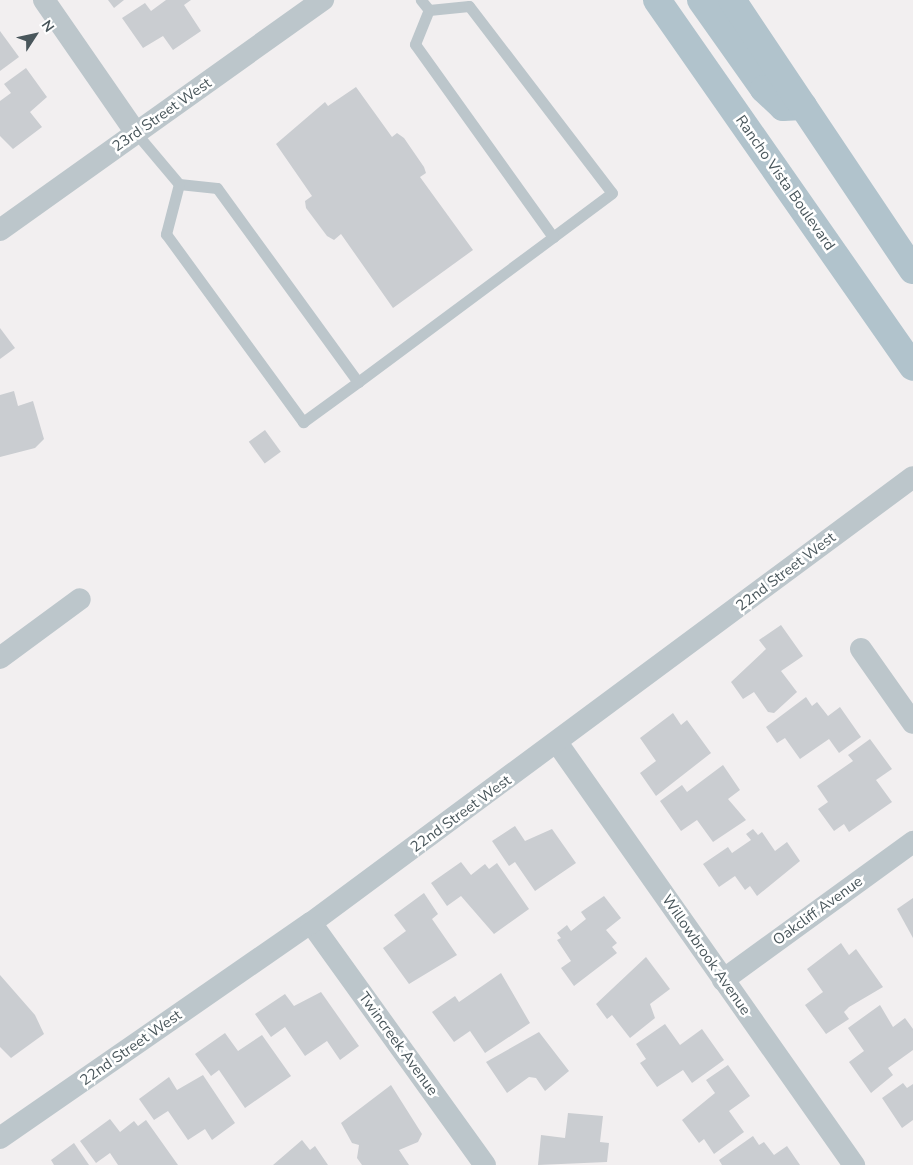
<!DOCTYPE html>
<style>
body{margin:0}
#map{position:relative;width:913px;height:1165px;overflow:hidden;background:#f2eff0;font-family:"Nunito Sans",sans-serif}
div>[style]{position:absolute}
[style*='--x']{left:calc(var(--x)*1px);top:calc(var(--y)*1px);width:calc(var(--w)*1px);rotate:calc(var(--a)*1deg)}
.building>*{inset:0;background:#cacdd1;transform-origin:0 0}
.lane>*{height:11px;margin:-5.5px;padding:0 5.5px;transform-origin:5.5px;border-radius:5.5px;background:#bcc6cb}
.street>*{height:22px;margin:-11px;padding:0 11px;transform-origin:11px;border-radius:11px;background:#bcc6cb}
.primary>*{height:28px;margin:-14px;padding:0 14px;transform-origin:14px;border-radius:14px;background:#b1c3cc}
span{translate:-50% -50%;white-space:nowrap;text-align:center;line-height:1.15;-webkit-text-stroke:5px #fff;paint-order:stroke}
.street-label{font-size:15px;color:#49565b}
.north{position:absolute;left:10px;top:10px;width:50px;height:50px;-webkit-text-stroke:4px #fff;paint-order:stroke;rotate:55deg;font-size:14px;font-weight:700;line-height:20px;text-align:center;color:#49565b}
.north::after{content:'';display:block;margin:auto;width:18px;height:22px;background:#49565b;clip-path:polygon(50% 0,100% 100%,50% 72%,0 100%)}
</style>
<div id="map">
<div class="building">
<div style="clip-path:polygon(108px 0,124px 0,114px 8px)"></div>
<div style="clip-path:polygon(166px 0,191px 0,184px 5px,201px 31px,173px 50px,163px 36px,143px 48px,122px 18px,145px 3px,151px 11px)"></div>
<div style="clip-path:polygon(0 31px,19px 57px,0 71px)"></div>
<div style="clip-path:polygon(26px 68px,47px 97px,30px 112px,42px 127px,13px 149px,0 136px,0 101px,11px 93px,4px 84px)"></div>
<div style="clip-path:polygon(356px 87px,392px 137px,397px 133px,404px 138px,424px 167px,426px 173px,420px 177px,473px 250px,393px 308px,341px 234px,334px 240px,327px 236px,306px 208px,305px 201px,312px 196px,276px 144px,325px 102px,328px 106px)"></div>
<div style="clip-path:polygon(0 328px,15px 348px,0 359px)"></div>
<div style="clip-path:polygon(14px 391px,18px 406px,33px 401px,44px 439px,35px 448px,0 457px,0 395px)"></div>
<div style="left:265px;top:430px;width:27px;height:20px;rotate:54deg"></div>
<div style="clip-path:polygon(781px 625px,803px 656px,781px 671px,797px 692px,774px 713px,768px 712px,754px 692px,743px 699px,731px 682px,766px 649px,759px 640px)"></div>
<div style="clip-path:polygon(806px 697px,812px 706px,817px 702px,828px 716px,840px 707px,861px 737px,839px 753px,829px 739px,800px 759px,785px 738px,777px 743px,766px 727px)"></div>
<div style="clip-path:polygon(673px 713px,681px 725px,687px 720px,711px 753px,656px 796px,640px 773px,656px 761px,640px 738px)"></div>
<div style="clip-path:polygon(870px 739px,892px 769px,876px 780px,892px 802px,849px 832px,844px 824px,834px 831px,818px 809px,828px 802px,817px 786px,853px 761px,848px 755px)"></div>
<div style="clip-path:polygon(723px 765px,740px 790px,728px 799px,746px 820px,713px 842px,697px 820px,681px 831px,660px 801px,682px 785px,687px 792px)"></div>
<div style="clip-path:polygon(515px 826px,525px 841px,552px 829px,576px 863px,535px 891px,515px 862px,509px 866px,492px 841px)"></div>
<div style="clip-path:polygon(753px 829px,758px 835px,762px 832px,775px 851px,787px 842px,800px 861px,757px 896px,750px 886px,745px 890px,735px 876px,719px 887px,703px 864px,728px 847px,732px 853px,751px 840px,746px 834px)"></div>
<div style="clip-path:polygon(461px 862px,471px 875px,485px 864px,489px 869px,497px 863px,529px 909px,494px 934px,461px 896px,447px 906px,431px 883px)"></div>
<div style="clip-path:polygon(424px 893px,438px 914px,432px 919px,457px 955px,409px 984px,383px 948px,406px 931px,394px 915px)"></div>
<div style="clip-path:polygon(604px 896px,621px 918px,606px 930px,617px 943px,612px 947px,617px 953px,574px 986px,561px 968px,571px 961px,557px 940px,561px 938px,557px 933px,567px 925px,571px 931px,586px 919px,581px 912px)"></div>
<div style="clip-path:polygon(913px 898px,913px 938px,897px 909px)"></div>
<div style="clip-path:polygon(841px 943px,849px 955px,856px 949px,883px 987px,849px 1007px,844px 1012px,849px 1019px,826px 1034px,805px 1005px,823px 992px,807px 969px)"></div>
<div style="clip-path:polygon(646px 957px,670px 989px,650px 1004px,655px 1018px,630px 1038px,612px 1015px,607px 1019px,596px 1004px)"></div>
<div style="clip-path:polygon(501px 973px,530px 1023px,485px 1053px,470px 1031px,454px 1042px,432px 1012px,455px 996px,459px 1002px)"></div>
<div style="clip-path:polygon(0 975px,35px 1015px,44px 1034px,11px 1058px,0 1047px)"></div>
<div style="clip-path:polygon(321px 992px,359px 1046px,340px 1060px,327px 1041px,305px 1056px,285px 1027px,271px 1037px,255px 1014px,285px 994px,294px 1006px)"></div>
<div style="clip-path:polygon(880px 1005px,893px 1027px,905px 1018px,913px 1029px,913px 1050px,888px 1068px,893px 1075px,871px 1093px,849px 1062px,864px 1051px,848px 1028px)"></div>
<div style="clip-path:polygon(665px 1024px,680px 1045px,702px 1029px,724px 1060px,692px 1083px,683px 1070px,657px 1087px,640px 1063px,646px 1059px,636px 1044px)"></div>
<div style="clip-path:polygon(539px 1032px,569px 1071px,545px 1091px,536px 1078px,529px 1077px,507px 1093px,486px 1062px)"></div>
<div style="clip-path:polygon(225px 1033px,238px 1051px,262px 1035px,291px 1076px,245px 1108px,219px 1070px,211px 1076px,195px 1054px)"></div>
<div style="clip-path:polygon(728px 1065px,750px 1096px,729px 1111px,744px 1132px,714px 1154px,704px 1139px,699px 1143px,682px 1120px,715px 1093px,706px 1080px)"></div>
<div style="clip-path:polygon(203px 1075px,235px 1123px,212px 1140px,205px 1129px,188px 1140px,168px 1111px,154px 1120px,139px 1099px,169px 1077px,177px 1090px)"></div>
<div style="clip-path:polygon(903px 1083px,907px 1088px,913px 1084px,913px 1120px,902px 1128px,882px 1098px)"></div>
<div style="clip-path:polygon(391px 1085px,422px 1134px,418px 1142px,399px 1150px,409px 1165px,362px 1165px,357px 1158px,359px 1145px,352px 1143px,341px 1123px)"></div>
<div style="clip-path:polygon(568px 1113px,603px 1116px,600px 1142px,609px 1143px,607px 1162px,538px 1165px,541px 1135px,565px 1138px)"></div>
<div style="clip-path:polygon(110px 1119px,120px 1132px,134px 1121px,138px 1126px,146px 1120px,178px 1165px,118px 1165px,110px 1153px,96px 1163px,80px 1141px)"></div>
<div style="clip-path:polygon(753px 1136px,759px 1145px,764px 1142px,774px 1155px,787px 1146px,800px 1165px,722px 1165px,719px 1160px)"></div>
<div style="clip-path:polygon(302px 1140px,310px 1150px,315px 1146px,328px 1165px,273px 1165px)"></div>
<div style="clip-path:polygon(74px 1143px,89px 1165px,54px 1165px,51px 1160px)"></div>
</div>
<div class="lane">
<div style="--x:429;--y:10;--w:40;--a:-5.7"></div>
<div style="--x:469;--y:6;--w:235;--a:52.6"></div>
<div style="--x:612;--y:193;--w:74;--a:143.3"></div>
<div style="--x:136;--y:133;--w:67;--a:49.9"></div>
<div style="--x:179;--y:184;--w:38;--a:6"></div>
<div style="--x:217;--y:188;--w:240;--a:54"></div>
<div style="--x:358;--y:382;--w:243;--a:-36.6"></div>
<div style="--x:553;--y:237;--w:237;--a:-125.6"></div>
<div style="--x:415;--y:44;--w:37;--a:-68"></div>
<div style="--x:429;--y:10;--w:13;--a:-129"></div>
<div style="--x:179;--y:184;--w:52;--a:104.6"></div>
<div style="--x:166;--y:234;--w:233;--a:53.9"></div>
<div style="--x:303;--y:422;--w:68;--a:-36"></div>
</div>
<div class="street">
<div style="--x:44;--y:0;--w:162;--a:55.3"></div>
<div style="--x:0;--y:230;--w:397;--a:-35.5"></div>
<div style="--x:861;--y:649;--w:90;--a:54.9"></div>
<div style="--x:0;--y:658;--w:99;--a:-36.4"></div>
<div style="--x:558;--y:744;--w:515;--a:54.89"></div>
<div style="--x:311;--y:923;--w:298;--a:54.3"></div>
<div style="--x:723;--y:980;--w:235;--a:-36"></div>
<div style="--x:0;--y:1138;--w:378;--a:-34.7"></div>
<div style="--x:311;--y:923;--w:749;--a:-36.53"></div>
</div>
<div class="primary">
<div style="--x:657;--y:0;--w:447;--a:55.1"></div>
<div style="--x:701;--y:0;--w:109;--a:54.7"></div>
<div style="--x:764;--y:89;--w:26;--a:43"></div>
<div style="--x:783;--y:107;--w:20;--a:-3"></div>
<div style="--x:732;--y:0;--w:325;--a:56.2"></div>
</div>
<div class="street-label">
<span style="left:162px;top:115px;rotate:-35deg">23rd Street West</span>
<span style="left:785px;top:183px;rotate:55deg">Rancho Vista Boulevard</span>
<span style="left:786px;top:572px;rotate:-37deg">22nd Street West</span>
<span style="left:461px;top:814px;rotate:-36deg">22nd Street West</span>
<span style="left:818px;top:911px;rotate:-36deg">Oakcliff Avenue</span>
<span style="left:706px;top:955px;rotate:55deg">Willowbrook Avenue</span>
<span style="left:398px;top:1044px;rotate:54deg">Twincreek Avenue</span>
<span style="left:131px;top:1048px;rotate:-35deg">22nd Street West</span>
</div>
<div class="north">N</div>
</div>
